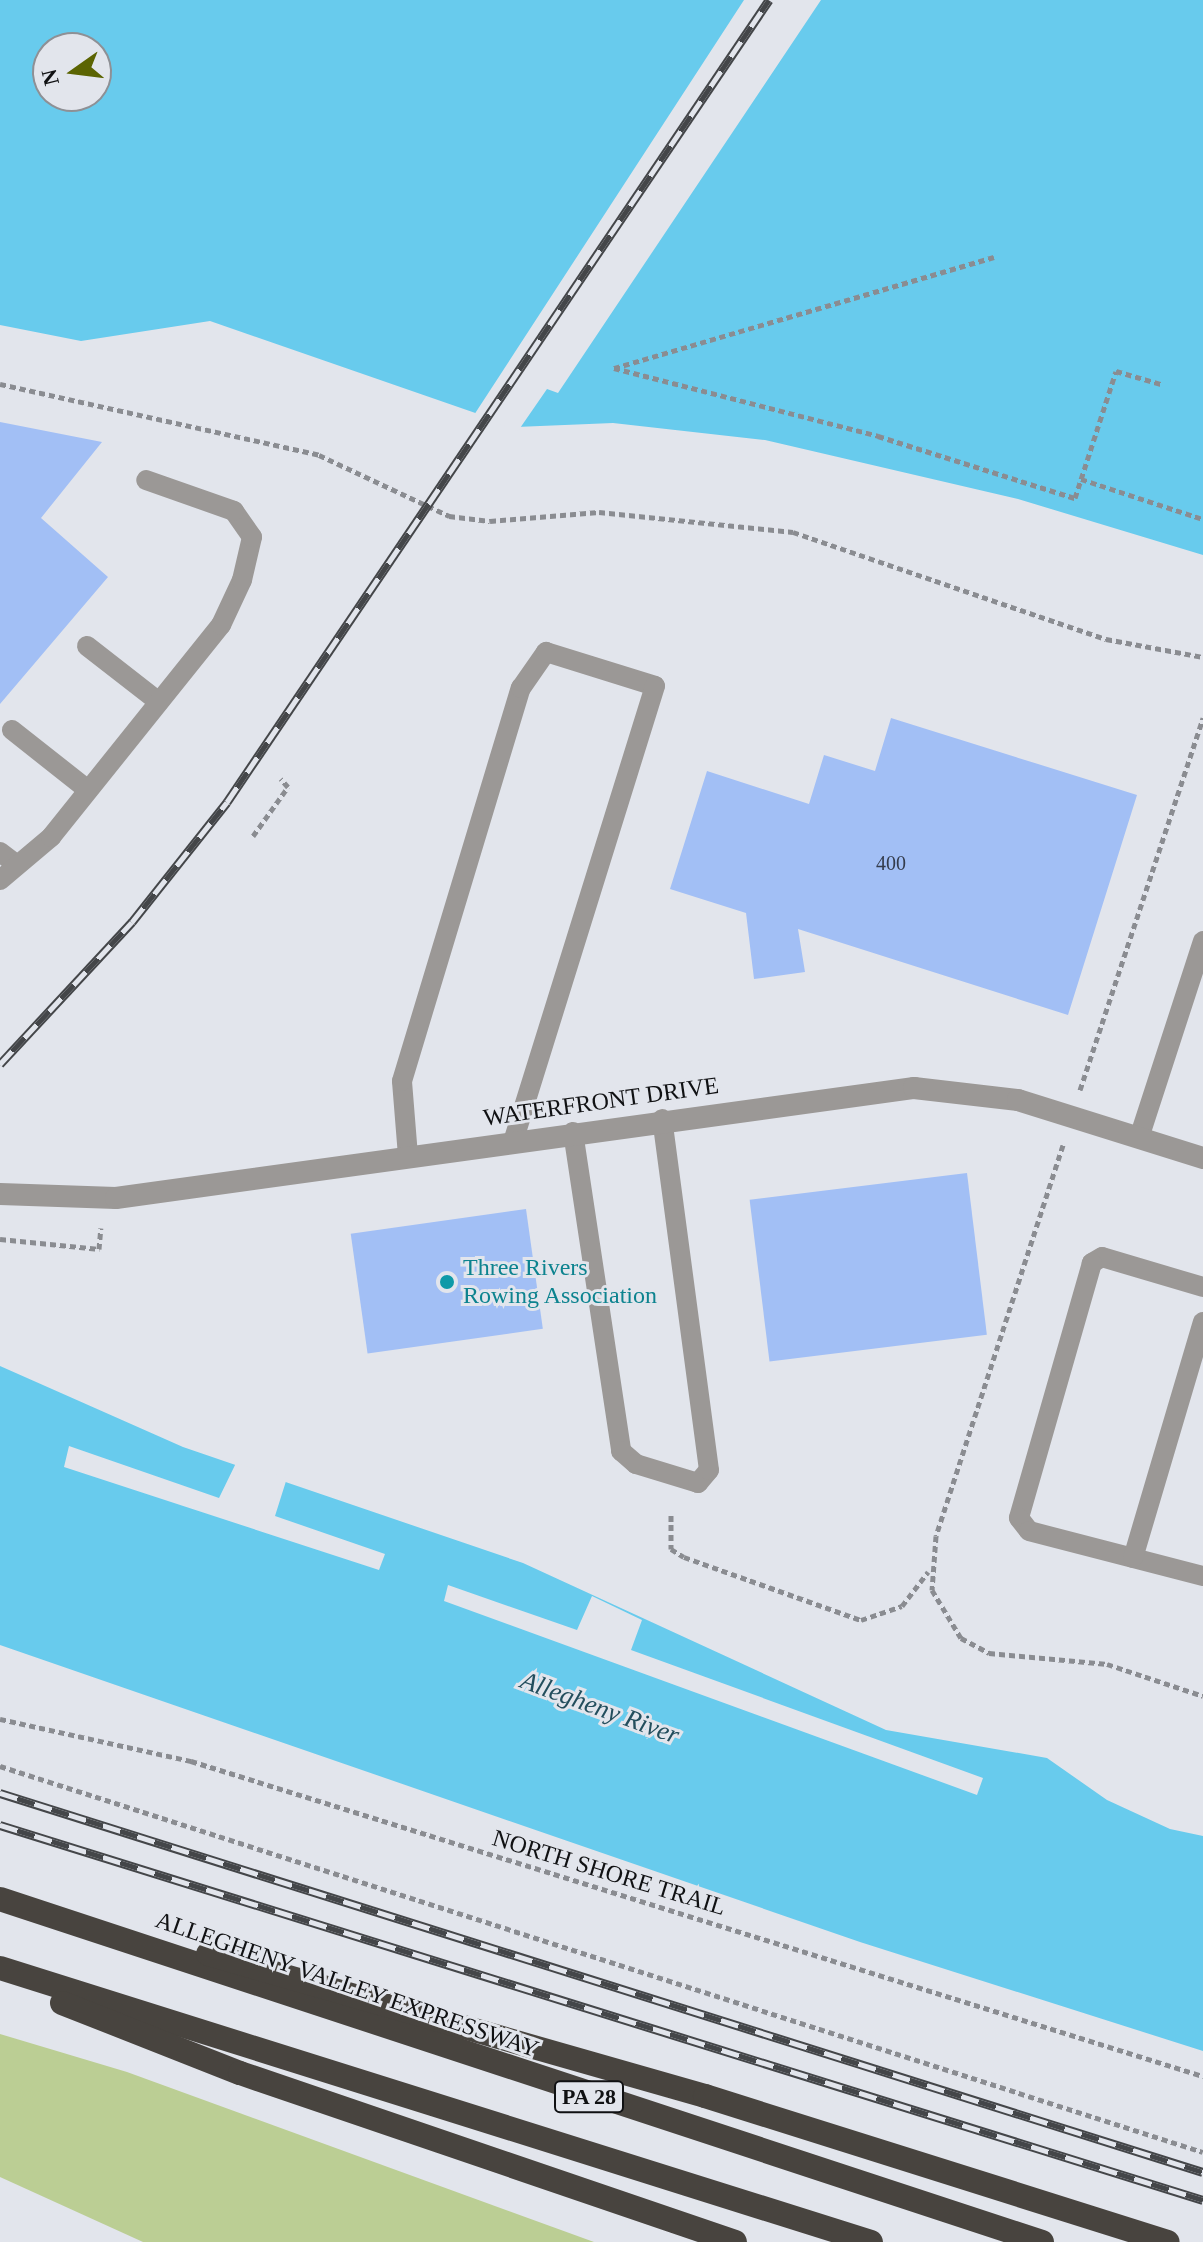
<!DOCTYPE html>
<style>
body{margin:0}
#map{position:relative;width:1203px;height:2242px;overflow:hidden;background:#e2e5ec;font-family:"Times New Roman",serif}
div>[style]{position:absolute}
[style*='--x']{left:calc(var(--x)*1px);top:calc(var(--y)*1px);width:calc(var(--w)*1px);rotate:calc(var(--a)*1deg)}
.green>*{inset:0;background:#bbce94}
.water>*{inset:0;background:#68cbed}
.pier>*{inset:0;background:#e2e5ec}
.building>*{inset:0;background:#a2bff5;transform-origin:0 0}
.path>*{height:5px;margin-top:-2.5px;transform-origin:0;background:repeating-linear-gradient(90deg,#8a8c91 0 6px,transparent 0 10px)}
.service>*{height:20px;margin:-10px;padding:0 10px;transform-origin:10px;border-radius:10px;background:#9b9896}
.minor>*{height:22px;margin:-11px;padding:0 11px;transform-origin:11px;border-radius:11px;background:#9b9896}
.motorway>*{height:24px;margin:-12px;padding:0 12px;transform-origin:12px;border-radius:12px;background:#48443f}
.rail>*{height:9px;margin-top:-4.5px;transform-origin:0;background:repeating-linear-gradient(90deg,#e2e5ec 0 18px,#444649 0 36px);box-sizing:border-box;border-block:2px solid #444649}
.dots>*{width:22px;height:22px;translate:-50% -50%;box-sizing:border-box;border:4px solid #e2e5ec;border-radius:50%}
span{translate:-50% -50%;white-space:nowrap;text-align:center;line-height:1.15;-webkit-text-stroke:6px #e2e5ec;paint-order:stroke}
.number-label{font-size:20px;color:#343c4c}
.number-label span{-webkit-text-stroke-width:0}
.shield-label span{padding:2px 6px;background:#e2e5ec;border:2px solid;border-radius:6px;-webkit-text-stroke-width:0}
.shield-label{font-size:22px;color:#101113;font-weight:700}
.street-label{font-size:24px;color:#101113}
.culture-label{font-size:24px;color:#0d838f}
.left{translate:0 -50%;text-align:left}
.water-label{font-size:26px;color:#234e5d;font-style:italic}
.north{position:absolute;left:32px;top:32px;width:80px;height:80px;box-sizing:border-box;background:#e2e5ec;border:2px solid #8e9095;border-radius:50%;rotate:256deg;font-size:22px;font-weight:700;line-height:32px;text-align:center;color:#101113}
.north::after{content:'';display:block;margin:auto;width:28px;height:36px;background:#5b6402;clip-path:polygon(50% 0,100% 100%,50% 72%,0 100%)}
</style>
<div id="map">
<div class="green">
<div style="clip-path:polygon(0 2034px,127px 2072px,594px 2242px,143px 2242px,0 2177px)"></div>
</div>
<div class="water">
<div style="clip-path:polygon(evenodd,0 0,1203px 0,1203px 555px,1018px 499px,765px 440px,613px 423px,516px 427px,210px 321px,81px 341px,0 325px,0 0,48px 48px,96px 48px,96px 96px,48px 96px,48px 48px)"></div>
<div style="clip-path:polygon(0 1366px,183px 1447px,523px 1563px,886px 1730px,1047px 1758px,1107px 1800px,1170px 1829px,1203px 1836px,1203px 2051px,860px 1942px,0 1645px)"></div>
</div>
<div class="pier">
<div style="clip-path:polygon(744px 0,821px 0,558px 393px,547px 389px,518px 431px,474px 415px)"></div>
<div style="clip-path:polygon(69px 1446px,219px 1498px,236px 1463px,287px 1478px,275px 1516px,385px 1554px,379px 1570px,64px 1467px)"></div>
<div style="clip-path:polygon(448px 1585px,577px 1630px,592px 1596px,642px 1620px,631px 1650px,983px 1778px,977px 1795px,444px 1601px)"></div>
</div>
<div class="building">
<div style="clip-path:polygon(0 422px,102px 442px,41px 518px,108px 577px,0 704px)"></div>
<div style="clip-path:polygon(891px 718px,1137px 795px,1068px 1015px,798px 929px,805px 972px,754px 979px,746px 913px,670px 889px,707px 771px,809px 804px,824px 755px,875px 771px)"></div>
<div style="left:967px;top:1173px;width:163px;height:219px;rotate:83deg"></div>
<div style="left:526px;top:1209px;width:121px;height:177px;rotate:82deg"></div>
</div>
<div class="path">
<div style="--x:994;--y:257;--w:396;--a:163.7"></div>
<div style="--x:614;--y:368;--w:273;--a:14.4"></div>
<div style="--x:878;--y:436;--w:207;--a:17.5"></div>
<div style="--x:1075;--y:498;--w:133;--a:-72.1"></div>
<div style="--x:1116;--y:371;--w:47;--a:16.1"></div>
<div style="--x:0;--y:384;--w:327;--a:12.5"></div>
<div style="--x:319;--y:455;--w:144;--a:25.1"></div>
<div style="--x:449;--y:516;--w:41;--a:7"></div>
<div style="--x:490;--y:521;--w:109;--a:-4.7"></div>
<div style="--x:599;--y:512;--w:195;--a:5.9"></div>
<div style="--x:793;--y:532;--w:331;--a:18.9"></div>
<div style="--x:1106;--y:639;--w:99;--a:10.5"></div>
<div style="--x:1081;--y:479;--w:128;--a:18.2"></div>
<div style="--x:253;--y:836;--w:60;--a:-54.5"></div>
<div style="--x:288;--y:787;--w:11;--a:-131"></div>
<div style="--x:1080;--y:1090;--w:392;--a:-71.7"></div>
<div style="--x:1063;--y:1145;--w:411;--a:108"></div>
<div style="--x:936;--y:1536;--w:54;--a:94.2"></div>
<div style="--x:932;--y:1590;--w:56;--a:58.9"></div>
<div style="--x:961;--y:1638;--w:32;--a:28"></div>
<div style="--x:989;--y:1653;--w:119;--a:5.3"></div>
<div style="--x:1107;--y:1664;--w:101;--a:18.4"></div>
<div style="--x:0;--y:1239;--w:100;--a:5.8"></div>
<div style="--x:99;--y:1249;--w:21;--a:-85"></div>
<div style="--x:671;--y:1515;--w:34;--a:90"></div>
<div style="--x:671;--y:1549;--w:15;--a:32"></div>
<div style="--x:684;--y:1557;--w:188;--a:19.6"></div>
<div style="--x:861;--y:1620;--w:43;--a:-18.9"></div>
<div style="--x:902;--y:1606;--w:43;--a:-52.6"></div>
<div style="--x:0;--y:1719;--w:196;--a:12.4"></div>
<div style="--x:191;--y:1761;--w:1060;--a:17.29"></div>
<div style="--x:0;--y:1766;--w:1263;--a:17.79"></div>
</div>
<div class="service">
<div style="--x:87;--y:646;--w:91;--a:37.9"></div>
<div style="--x:12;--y:730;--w:97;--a:38.3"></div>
<div style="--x:0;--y:852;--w:21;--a:37"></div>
<div style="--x:0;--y:880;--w:67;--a:-40.1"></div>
<div style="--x:51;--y:837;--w:272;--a:-51.3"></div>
<div style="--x:221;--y:625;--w:50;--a:-65"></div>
<div style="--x:242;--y:580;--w:44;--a:-76.9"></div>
<div style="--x:252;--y:537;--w:32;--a:-125"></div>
<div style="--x:234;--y:511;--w:93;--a:-160.6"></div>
<div style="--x:573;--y:1132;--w:323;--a:81.4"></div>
<div style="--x:621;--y:1451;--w:20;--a:41"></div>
<div style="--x:636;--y:1464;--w:65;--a:17"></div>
<div style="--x:698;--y:1483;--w:17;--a:-50"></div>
<div style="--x:709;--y:1470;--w:354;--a:-97.6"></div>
<div style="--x:1139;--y:1138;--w:207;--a:-72"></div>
<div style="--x:408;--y:1156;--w:75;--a:-94.6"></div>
<div style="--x:402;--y:1081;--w:411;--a:-73.2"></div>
<div style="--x:521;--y:688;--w:44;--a:-55.2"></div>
<div style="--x:546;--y:652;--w:114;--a:17.3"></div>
<div style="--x:655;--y:686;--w:475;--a:107.3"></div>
<div style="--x:1203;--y:1287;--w:105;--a:-163.5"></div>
<div style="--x:1102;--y:1257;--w:12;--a:149"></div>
<div style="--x:1092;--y:1263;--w:265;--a:106"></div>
<div style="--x:1019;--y:1518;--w:16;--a:52"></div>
<div style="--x:1029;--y:1531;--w:180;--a:14.5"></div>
<div style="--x:1133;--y:1558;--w:246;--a:-73.5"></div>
</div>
<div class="minor">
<div style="--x:0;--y:1194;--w:116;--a:2"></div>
<div style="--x:116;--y:1198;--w:806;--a:-7.85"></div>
<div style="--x:914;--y:1088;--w:105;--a:6.6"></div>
<div style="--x:1018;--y:1100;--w:194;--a:17.4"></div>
</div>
<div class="motorway">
<div style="--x:0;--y:1899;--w:1097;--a:18.22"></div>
<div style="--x:208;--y:1954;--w:517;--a:15.95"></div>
<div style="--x:705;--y:2096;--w:485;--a:17.5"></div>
<div style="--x:0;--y:1968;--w:913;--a:17.46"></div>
<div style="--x:62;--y:2003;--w:191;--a:21.5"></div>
<div style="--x:240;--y:2073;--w:523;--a:18.85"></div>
</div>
<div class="rail">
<div style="--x:0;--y:1064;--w:194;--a:-47.1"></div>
<div style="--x:132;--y:922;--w:153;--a:-51.6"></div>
<div style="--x:227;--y:802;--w:968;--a:-55.95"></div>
<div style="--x:0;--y:1793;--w:1261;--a:17.49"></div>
<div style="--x:0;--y:1825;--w:1260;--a:17.31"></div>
</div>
<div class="dots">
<div style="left:447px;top:1282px;background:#0f9aa8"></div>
</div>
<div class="number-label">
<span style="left:891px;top:863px">400</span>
</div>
<div class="shield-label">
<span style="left:589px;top:2097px">PA 28</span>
</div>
<div class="street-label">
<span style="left:601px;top:1102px;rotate:-8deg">WATERFRONT DRIVE</span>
<span style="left:609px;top:1873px;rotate:17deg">NORTH SHORE TRAIL</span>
<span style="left:347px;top:1985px;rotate:19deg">ALLEGHENY VALLEY EXPRESSWAY</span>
</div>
<div class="culture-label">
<span class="left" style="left:463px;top:1282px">Three Rivers<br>Rowing Association</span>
</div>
<div class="water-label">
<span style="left:600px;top:1708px;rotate:20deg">Allegheny River</span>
</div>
<div class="north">N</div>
</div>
